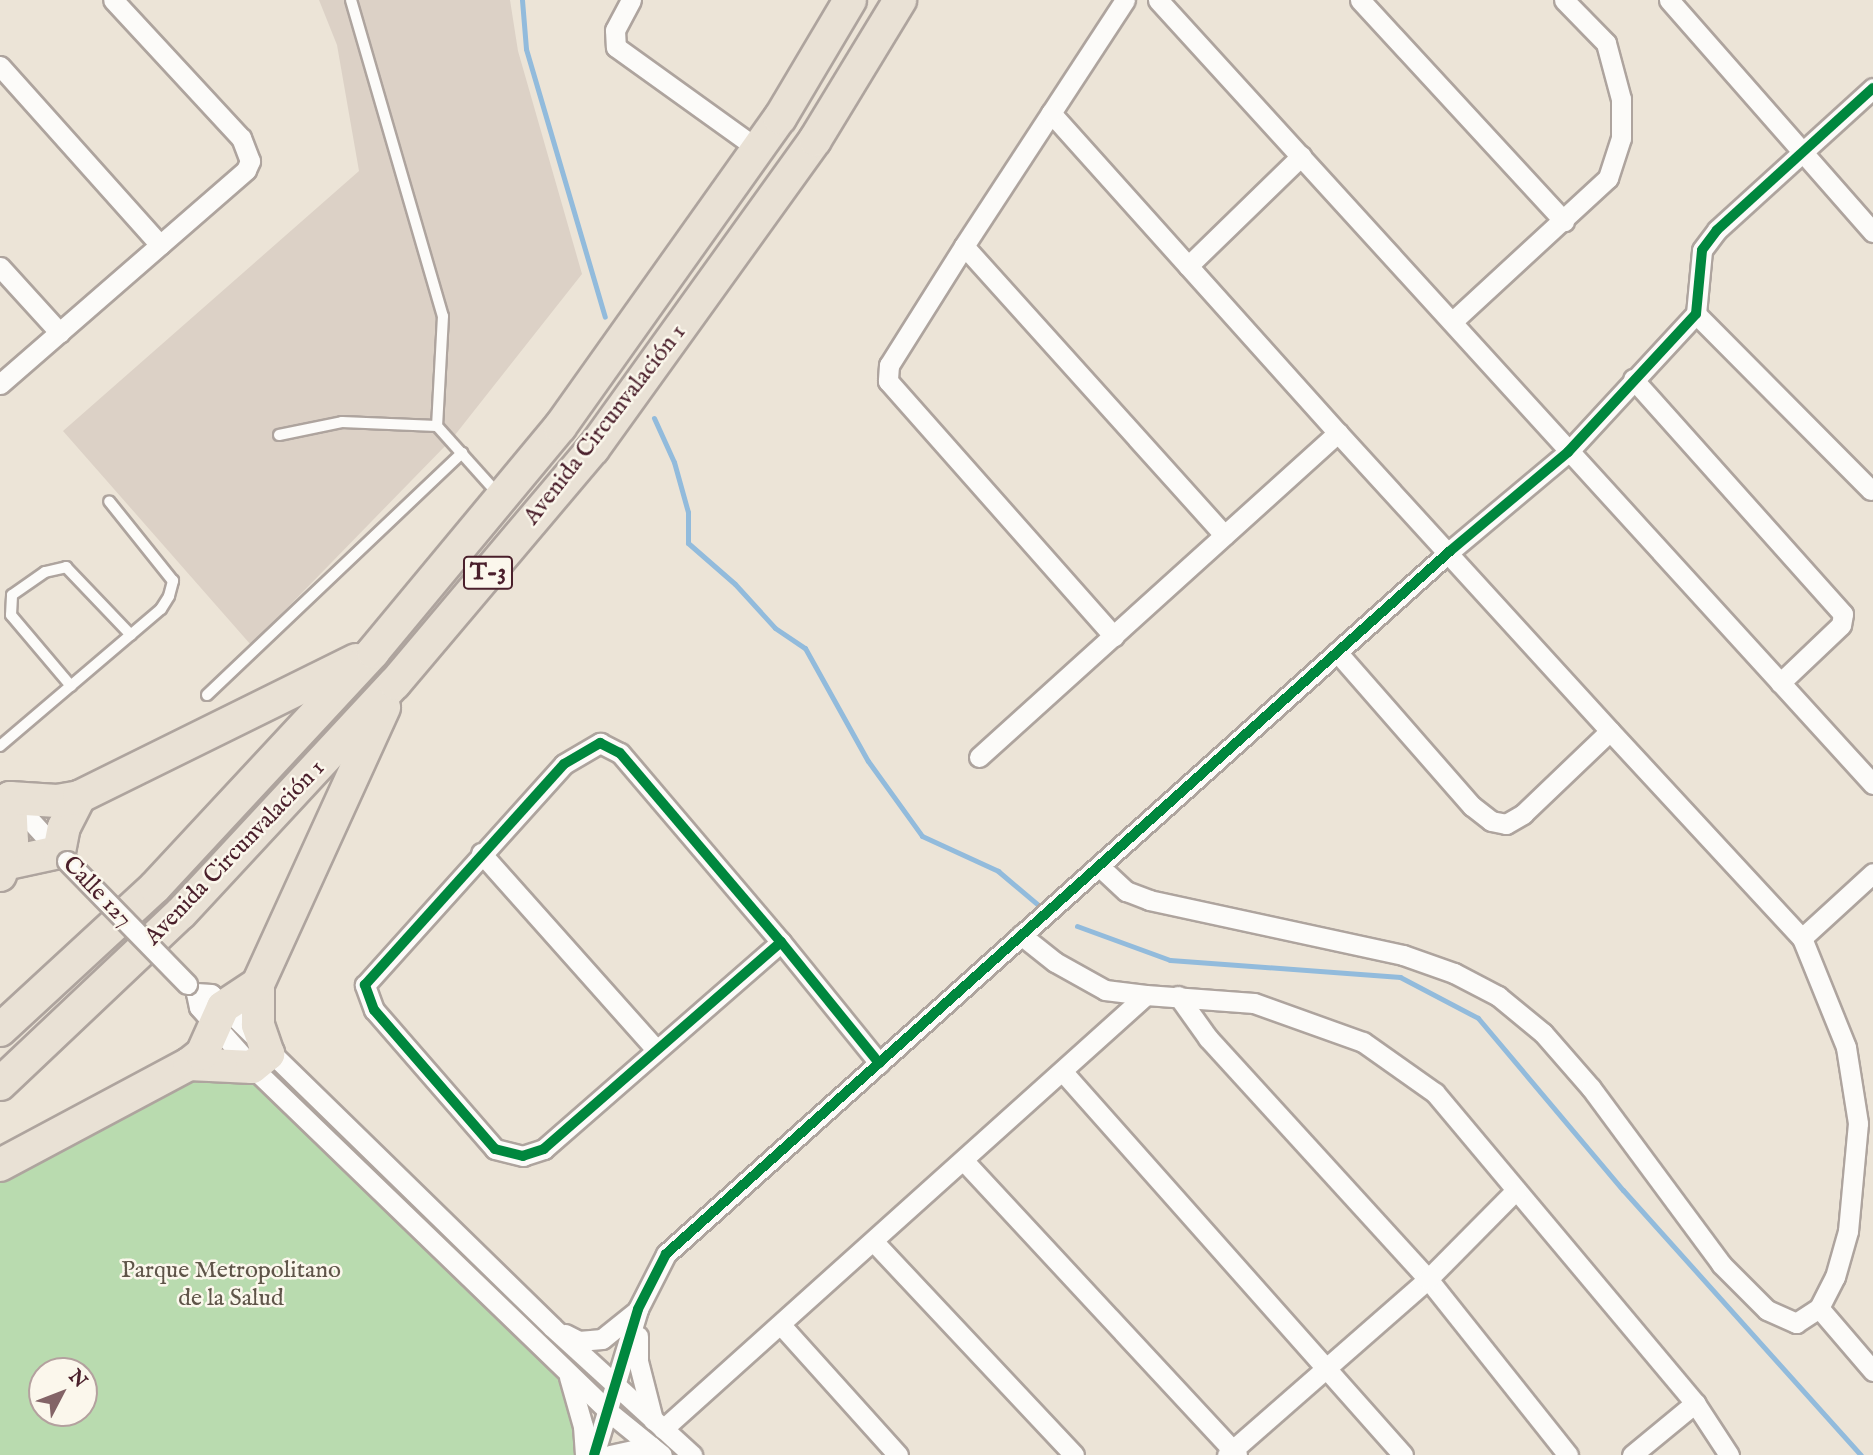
<!DOCTYPE html>
<meta charset="utf-8">
<style>
body{margin:0}
#map{position:relative;width:1873px;height:1455px;overflow:hidden;background:#ece4d7;font-family:"IM FELL English",serif}
div>[style]{position:absolute}
[style*='--x']{left:calc(var(--x)*1px);top:calc(var(--y)*1px);width:calc(var(--w)*1px);rotate:calc(var(--a)*1deg)}
.industrial>*{inset:0;background:#dcd1c6}
.green>*{inset:0;background:#b9dbaf}
.stream>*{height:5px;margin:-2.5px;padding:0 2.5px;transform-origin:2.5px;border-radius:2.5px;background:#92bbdc}
.roads{filter:drop-shadow(2px 0 #aea49e) drop-shadow(-2px 0 #aea49e) drop-shadow(0 2px #aea49e) drop-shadow(0 -2px #aea49e)}
.service>*{height:10px;margin:-5px;padding:0 5px;transform-origin:5px;border-radius:5px;background:#fcfbf9}
.minor>*{height:19px;margin:-9.5px;padding:0 9.5px;transform-origin:9.5px;border-radius:9.5px;background:#fcfbf9}
.primary>*{height:32px;margin:-16px;padding:0 16px;transform-origin:16px;border-radius:16px;background:#e9e1d5}
.bridges{filter:drop-shadow(2px 0 #aea49e) drop-shadow(-2px 0 #aea49e) drop-shadow(0 2px #aea49e) drop-shadow(0 -2px #aea49e)}
.minor-bridge>*{height:19px;margin:-9.5px;padding:0 9.5px;transform-origin:9.5px;border-radius:9.5px;background:#fcfbf9}
.cycleway>*{height:10px;margin:-5px;padding:0 5px;transform-origin:5px;border-radius:5px;background:#00873e}
span{translate:-50% -50%;white-space:nowrap;text-align:center;line-height:1.15;-webkit-text-stroke:5px #fbf7ec;paint-order:stroke}
.shield-label span{padding:2px 5px;background:#fbf7ec;border:2px solid;border-radius:5px;-webkit-text-stroke-width:0}
.shield-label{font-size:23px;color:#4a1f2b;font-weight:700}
.street-label{font-size:24px;color:#4a1f2b}
.park-label{font-size:24px;color:#5f5549}
.north{position:absolute;left:28px;top:1357px;width:70px;height:70px;box-sizing:border-box;background:#fbf7ec;border:2px solid #b4a19f;border-radius:50%;rotate:48deg;font-size:19px;font-weight:700;line-height:28px;text-align:center;color:#4a1f2b}
.north::after{content:'';display:block;margin:auto;width:24px;height:32px;background:#836467;clip-path:polygon(50% 0,100% 100%,50% 72%,0 100%)}
</style>
<div id="map">
<div class="industrial">
<div style="clip-path:polygon(319px 0,510px 0,518px 51px,582px 274px,451px 440px,251px 645px,63px 431px,359px 171px,337px 45px)"></div>
</div>
<div class="green">
<div style="clip-path:polygon(evenodd,189px 1064px,252px 1067px,567px 1372px,585px 1455px,0 1455px,0 1165px,189px 1064px,42px 1371px,84px 1371px,84px 1413px,42px 1413px,42px 1371px)"></div>
</div>
<div class="stream">
<div style="--x:522;--y:0;--w:49;--a:85.3"></div>
<div style="--x:526;--y:49;--w:279;--a:73.6"></div>
<div style="--x:654;--y:418;--w:48;--a:65.6"></div>
<div style="--x:674;--y:462;--w:52;--a:74.4"></div>
<div style="--x:688;--y:512;--w:31;--a:90"></div>
<div style="--x:688;--y:543;--w:62;--a:41.1"></div>
<div style="--x:735;--y:584;--w:59;--a:47.7"></div>
<div style="--x:775;--y:628;--w:36;--a:34"></div>
<div style="--x:805;--y:648;--w:129;--a:60.9"></div>
<div style="--x:868;--y:761;--w:92;--a:54.2"></div>
<div style="--x:922;--y:836;--w:84;--a:24.7"></div>
<div style="--x:998;--y:871;--w:51;--a:40.2"></div>
<div style="--x:1077;--y:926;--w:99;--a:20.1"></div>
<div style="--x:1170;--y:960;--w:231;--a:4.2"></div>
<div style="--x:1400;--y:977;--w:88;--a:27.7"></div>
<div style="--x:1478;--y:1018;--w:225;--a:49.9"></div>
<div style="--x:1623;--y:1190;--w:356;--a:48.1"></div>
</div>
<div class="roads">
<div class="service">
<div style="--x:351;--y:0;--w:329;--a:73.8"></div>
<div style="--x:443;--y:316;--w:110;--a:93.1"></div>
<div style="--x:437;--y:426;--w:93;--a:48.1"></div>
<div style="--x:279;--y:435;--w:64;--a:-11.7"></div>
<div style="--x:342;--y:422;--w:95;--a:2.4"></div>
<div style="--x:71;--y:686;--w:93;--a:-130.2"></div>
<div style="--x:11;--y:615;--w:20;--a:-87"></div>
<div style="--x:12;--y:595;--w:40;--a:-34.9"></div>
<div style="--x:45;--y:572;--w:22;--a:-13"></div>
<div style="--x:66;--y:567;--w:94;--a:46.3"></div>
<div style="--x:207;--y:695;--w:352;--a:-43.5"></div>
<div style="--x:0;--y:746;--w:211;--a:-40.4"></div>
<div style="--x:161;--y:609;--w:15;--a:-58"></div>
<div style="--x:169;--y:596;--w:16;--a:-75"></div>
<div style="--x:173;--y:581;--w:102;--a:-128.7"></div>
</div>
<div class="minor">
<div style="--x:631;--y:0;--w:34;--a:118"></div>
<div style="--x:615;--y:30;--w:17;--a:87"></div>
<div style="--x:616;--y:47;--w:175;--a:35.7"></div>
<div style="--x:1158;--y:0;--w:1061;--a:47.64"></div>
<div style="--x:1360;--y:0;--w:301;--a:47.3"></div>
<div style="--x:1669;--y:0;--w:309;--a:48.7"></div>
<div style="--x:0;--y:66;--w:240;--a:48.2"></div>
<div style="--x:1051;--y:113;--w:159;--a:123.2"></div>
<div style="--x:964;--y:246;--w:389;--a:48"></div>
<div style="--x:964;--y:246;--w:141;--a:122.2"></div>
<div style="--x:889;--y:365;--w:16;--a:94"></div>
<div style="--x:888;--y:381;--w:341;--a:48.5"></div>
<div style="--x:1188;--y:266;--w:158;--a:-44.2"></div>
<div style="--x:0;--y:267;--w:89;--a:47.7"></div>
<div style="--x:1696;--y:314;--w:248;--a:45.2"></div>
<div style="--x:1453;--y:321;--w:211;--a:-42.7"></div>
<div style="--x:1608;--y:178;--w:42;--a:-72"></div>
<div style="--x:1621;--y:138;--w:39;--a:-90"></div>
<div style="--x:1621;--y:99;--w:58;--a:-105"></div>
<div style="--x:1606;--y:43;--w:60;--a:-134.3"></div>
<div style="--x:1633;--y:379;--w:315;--a:48.2"></div>
<div style="--x:1843;--y:614;--w:11;--a:100"></div>
<div style="--x:1841;--y:625;--w:84;--a:136.4"></div>
<div style="--x:0;--y:384;--w:326;--a:-41"></div>
<div style="--x:246;--y:170;--w:10;--a:-66"></div>
<div style="--x:250;--y:161;--w:25;--a:-111"></div>
<div style="--x:241;--y:138;--w:188;--a:-132.8"></div>
<div style="--x:1338;--y:433;--w:403;--a:47.6"></div>
<div style="--x:1337;--y:652;--w:205;--a:48.8"></div>
<div style="--x:1472;--y:806;--w:24;--a:38"></div>
<div style="--x:1491;--y:821;--w:15;--a:11"></div>
<div style="--x:1506;--y:824;--w:20;--a:-30"></div>
<div style="--x:1523;--y:814;--w:120;--a:-43.7"></div>
<div style="--x:1610;--y:731;--w:282;--a:47.2"></div>
<div style="--x:1802;--y:938;--w:96;--a:-42.5"></div>
<div style="--x:979;--y:757;--w:484;--a:-42.1"></div>
<div style="--x:1338;--y:433;--w:430;--a:-131.9"></div>
<div style="--x:1051;--y:113;--w:135;--a:-56.8"></div>
<div style="--x:9;--y:797;--w:79;--a:47.6"></div>
<div style="--x:481;--y:853;--w:261;--a:48.3"></div>
<div style="--x:1099;--y:866;--w:37;--a:43"></div>
<div style="--x:1126;--y:891;--w:25;--a:21"></div>
<div style="--x:1149;--y:900;--w:260;--a:12.2"></div>
<div style="--x:1403;--y:955;--w:54;--a:19.4"></div>
<div style="--x:1454;--y:973;--w:50;--a:27.6"></div>
<div style="--x:1498;--y:996;--w:58;--a:39.4"></div>
<div style="--x:1543;--y:1033;--w:73;--a:48.9"></div>
<div style="--x:1591;--y:1088;--w:219;--a:53.5"></div>
<div style="--x:1721;--y:1264;--w:65;--a:45"></div>
<div style="--x:1767;--y:1310;--w:32;--a:24"></div>
<div style="--x:1796;--y:1323;--w:27;--a:-33"></div>
<div style="--x:1819;--y:1308;--w:35;--a:-63"></div>
<div style="--x:1835;--y:1277;--w:48;--a:-74.2"></div>
<div style="--x:1848;--y:1231;--w:108;--a:-84.7"></div>
<div style="--x:1858;--y:1123;--w:77;--a:-99"></div>
<div style="--x:1846;--y:1047;--w:118;--a:-112"></div>
<div style="--x:1021;--y:935;--w:43;--a:38.5"></div>
<div style="--x:1055;--y:962;--w:57;--a:29.2"></div>
<div style="--x:1105;--y:990;--w:41;--a:7"></div>
<div style="--x:781;--y:942;--w:315;--a:138.9"></div>
<div style="--x:544;--y:1149;--w:22;--a:162"></div>
<div style="--x:523;--y:1156;--w:29;--a:-166"></div>
<div style="--x:495;--y:1149;--w:184;--a:-131"></div>
<div style="--x:374;--y:1010;--w:27;--a:-110"></div>
<div style="--x:365;--y:985;--w:297;--a:-48"></div>
<div style="--x:564;--y:764;--w:42;--a:-30.3"></div>
<div style="--x:600;--y:743;--w:22;--a:27"></div>
<div style="--x:620;--y:753;--w:248;--a:49.6"></div>
<div style="--x:781;--y:942;--w:156;--a:51"></div>
<div style="--x:196;--y:993;--w:15;--a:4"></div>
<div style="--x:211;--y:994;--w:477;--a:44.3"></div>
<div style="--x:552;--y:1327;--w:190;--a:42.4"></div>
<div style="--x:196;--y:993;--w:14;--a:78"></div>
<div style="--x:199;--y:1007;--w:80;--a:48.5"></div>
<div style="--x:252;--y:1067;--w:496;--a:44"></div>
<div style="--x:609;--y:1412;--w:68;--a:39.1"></div>
<div style="--x:1178;--y:996;--w:52;--a:54.5"></div>
<div style="--x:1208;--y:1038;--w:326;--a:47.6"></div>
<div style="--x:1428;--y:1279;--w:225;--a:51.5"></div>
<div style="--x:1063;--y:1072;--w:512;--a:48.4"></div>
<div style="--x:964;--y:1161;--w:401;--a:47.1"></div>
<div style="--x:874;--y:1242;--w:292;--a:46.8"></div>
<div style="--x:1819;--y:1308;--w:83;--a:49.4"></div>
<div style="--x:781;--y:1325;--w:175;--a:48"></div>
<div style="--x:565;--y:1334;--w:16;--a:27"></div>
<div style="--x:579;--y:1341;--w:23;--a:-5"></div>
<div style="--x:602;--y:1339;--w:46;--a:-38.9"></div>
<div style="--x:638;--y:1336;--w:25;--a:90"></div>
<div style="--x:638;--y:1361;--w:61;--a:75.7"></div>
<div style="--x:569;--y:1377;--w:51;--a:74.1"></div>
<div style="--x:583;--y:1426;--w:29;--a:86"></div>
<div style="--x:663;--y:1429;--w:649;--a:-41.94"></div>
<div style="--x:1146;--y:995;--w:108;--a:4.2"></div>
<div style="--x:1254;--y:1003;--w:116;--a:19.7"></div>
<div style="--x:1363;--y:1042;--w:88;--a:35.3"></div>
<div style="--x:1435;--y:1093;--w:405;--a:50"></div>
<div style="--x:1695;--y:1403;--w:62;--a:56.8"></div>
<div style="--x:594;--y:1455;--w:152;--a:-73.2"></div>
<div style="--x:638;--y:1309;--w:62;--a:-63"></div>
<div style="--x:666;--y:1254;--w:1053;--a:-41.88"></div>
<div style="--x:1450;--y:551;--w:154;--a:-40"></div>
<div style="--x:1568;--y:452;--w:188;--a:-47.2"></div>
<div style="--x:1696;--y:314;--w:64;--a:-84.6"></div>
<div style="--x:1702;--y:250;--w:25;--a:-53"></div>
<div style="--x:1717;--y:230;--w:211;--a:-42.3"></div>
<div style="--x:610;--y:1455;--w:42;--a:-12.4"></div>
<div style="--x:1227;--y:1455;--w:267;--a:-41.2"></div>
<div style="--x:1428;--y:1279;--w:125;--a:-45.3"></div>
<div style="--x:1632;--y:1455;--w:82;--a:-39.5"></div>
</div>
<div class="primary">
<div style="--x:8;--y:863;--w:52;--a:-12.2"></div>
<div style="--x:59;--y:852;--w:25;--a:-79"></div>
<div style="--x:64;--y:827;--w:34;--a:-63"></div>
<div style="--x:0;--y:875;--w:35;--a:-70"></div>
<div style="--x:12;--y:842;--w:44;--a:-92.6"></div>
<div style="--x:10;--y:798;--w:47;--a:3.7"></div>
<div style="--x:57;--y:801;--w:22;--a:-10"></div>
<div style="--x:79;--y:797;--w:309;--a:-26.3"></div>
<div style="--x:0;--y:1030;--w:211;--a:-42.7"></div>
<div style="--x:155;--y:887;--w:321;--a:-47.1"></div>
<div style="--x:373;--y:652;--w:293;--a:-50.3"></div>
<div style="--x:560;--y:427;--w:379;--a:-54.6"></div>
<div style="--x:780;--y:118;--w:137;--a:-59.3"></div>
<div style="--x:189;--y:1064;--w:63;--a:2.7"></div>
<div style="--x:252;--y:1067;--w:21;--a:-39"></div>
<div style="--x:268;--y:1054;--w:31;--a:-109"></div>
<div style="--x:258;--y:1025;--w:41;--a:-90"></div>
<div style="--x:258;--y:984;--w:304;--a:-65.5"></div>
<div style="--x:0;--y:1084;--w:249;--a:-43.4"></div>
<div style="--x:181;--y:913;--w:314;--a:-47.1"></div>
<div style="--x:395;--y:683;--w:307;--a:-49.8"></div>
<div style="--x:593;--y:449;--w:380;--a:-54.3"></div>
<div style="--x:815;--y:140;--w:164;--a:-58.7"></div>
<div style="--x:0;--y:1165;--w:214;--a:-28.1"></div>
<div style="--x:189;--y:1064;--w:16;--a:-38"></div>
<div style="--x:202;--y:1054;--w:51;--a:-65.9"></div>
<div style="--x:223;--y:1007;--w:42;--a:-33.3"></div>
</div>
</div>
<div class="bridges">
<div class="minor-bridge">
<div style="--x:67;--y:861;--w:172;--a:45.7"></div>
</div>
</div>
<div class="cycleway">
<div style="--x:781;--y:942;--w:315;--a:138.9"></div>
<div style="--x:544;--y:1149;--w:22;--a:162"></div>
<div style="--x:523;--y:1156;--w:29;--a:-166"></div>
<div style="--x:495;--y:1149;--w:184;--a:-131"></div>
<div style="--x:374;--y:1010;--w:27;--a:-110"></div>
<div style="--x:365;--y:985;--w:297;--a:-48"></div>
<div style="--x:564;--y:764;--w:42;--a:-30.3"></div>
<div style="--x:600;--y:743;--w:22;--a:27"></div>
<div style="--x:620;--y:753;--w:248;--a:49.6"></div>
<div style="--x:781;--y:942;--w:156;--a:51"></div>
<div style="--x:594;--y:1455;--w:152;--a:-73.2"></div>
<div style="--x:638;--y:1309;--w:62;--a:-63"></div>
<div style="--x:666;--y:1254;--w:1053;--a:-41.88"></div>
<div style="--x:1450;--y:551;--w:154;--a:-40"></div>
<div style="--x:1568;--y:452;--w:188;--a:-47.2"></div>
<div style="--x:1696;--y:314;--w:64;--a:-84.6"></div>
<div style="--x:1702;--y:250;--w:25;--a:-53"></div>
<div style="--x:1717;--y:230;--w:211;--a:-42.3"></div>
</div>
<div class="shield-label">
<span style="left:488px;top:573px">T-3</span>
</div>
<div class="street-label">
<span style="left:605px;top:425px;rotate:-52deg">Avenida Circunvalación 1</span>
<span style="left:235px;top:853px;rotate:-46deg">Avenida Circunvalación 1</span>
<span style="left:97px;top:892px;rotate:46deg">Calle 127</span>
</div>
<div class="park-label">
<span style="left:231px;top:1285px">Parque Metropolitano<br>de la Salud</span>
</div>
<div class="north">N</div>
</div>
